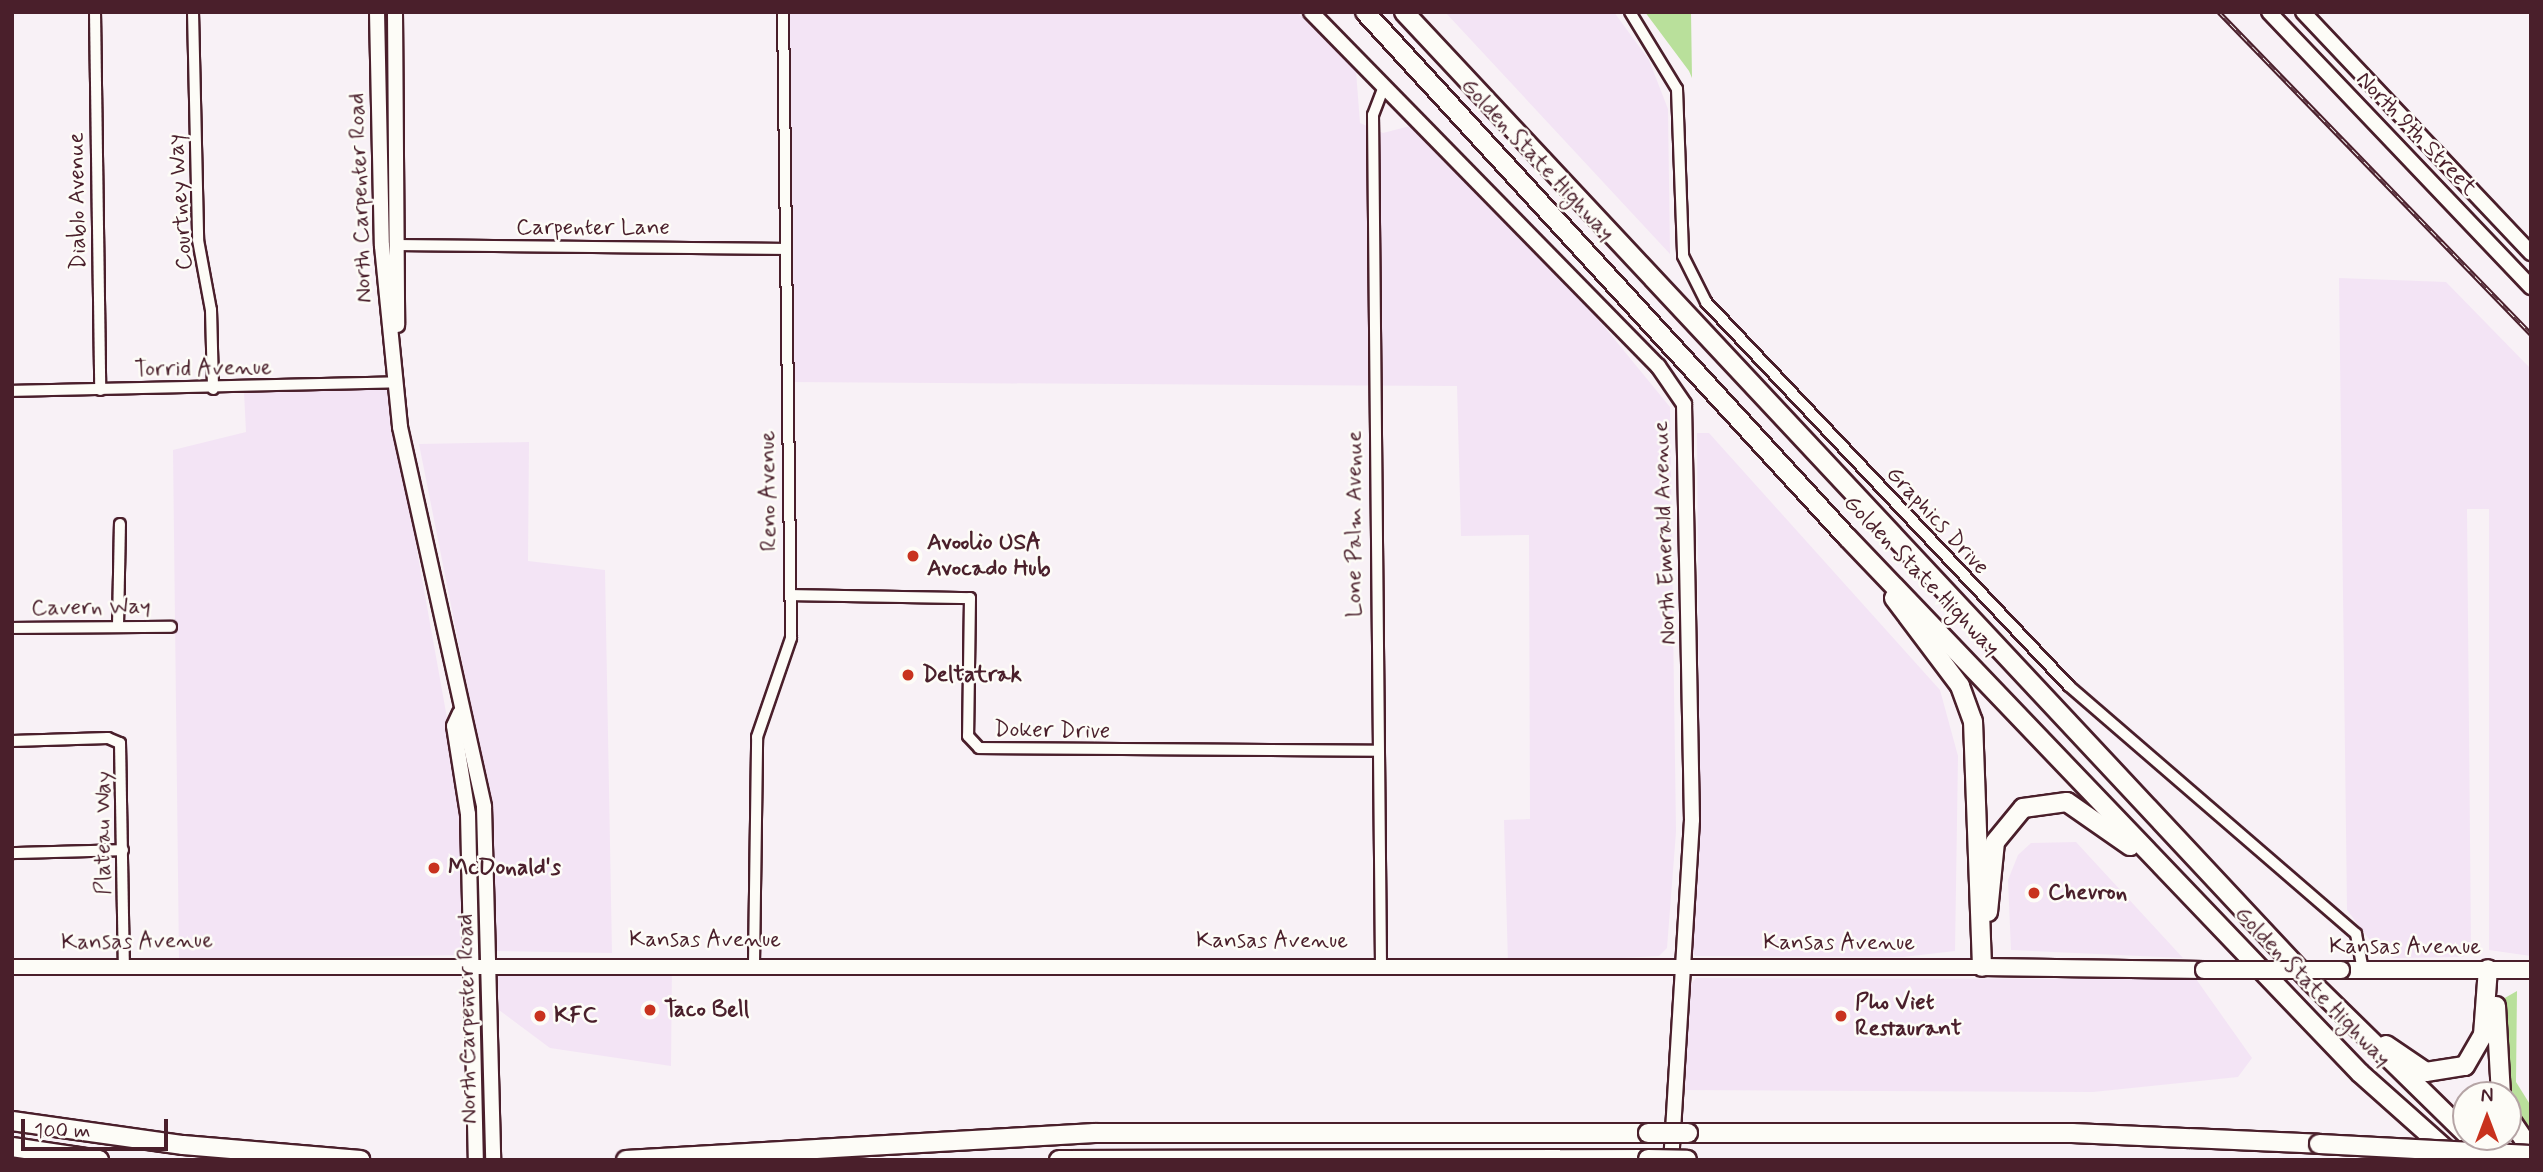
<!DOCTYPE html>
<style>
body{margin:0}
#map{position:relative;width:2543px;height:1172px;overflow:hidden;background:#f8f1f6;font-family:Mynerve,sans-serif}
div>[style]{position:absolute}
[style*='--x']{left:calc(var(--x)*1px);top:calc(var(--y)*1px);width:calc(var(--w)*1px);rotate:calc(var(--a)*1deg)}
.built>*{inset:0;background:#f3e4f5}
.green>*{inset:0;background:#b9e09b}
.roads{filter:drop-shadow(2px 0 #4a1f2b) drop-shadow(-2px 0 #4a1f2b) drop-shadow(0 2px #4a1f2b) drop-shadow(0 -2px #4a1f2b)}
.street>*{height:10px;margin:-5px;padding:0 5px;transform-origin:5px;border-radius:5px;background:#fdfcf7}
.secondary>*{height:14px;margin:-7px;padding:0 7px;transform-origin:7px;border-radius:7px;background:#fdfcf7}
.primary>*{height:16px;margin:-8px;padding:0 8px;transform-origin:8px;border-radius:8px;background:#fdfcf7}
.highway>*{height:18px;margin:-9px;padding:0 9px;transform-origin:9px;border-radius:9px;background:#fdfcf7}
.rail>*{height:5px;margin-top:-2.5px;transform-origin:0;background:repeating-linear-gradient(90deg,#fdfcf7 0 8px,#4a1f2b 0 16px);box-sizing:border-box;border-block:2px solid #4a1f2b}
.bridges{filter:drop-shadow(2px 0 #4a1f2b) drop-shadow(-2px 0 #4a1f2b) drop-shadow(0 2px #4a1f2b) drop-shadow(0 -2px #4a1f2b)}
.primary-bridge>*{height:16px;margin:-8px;padding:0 8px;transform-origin:8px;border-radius:8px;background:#fdfcf7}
.highway-bridge>*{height:18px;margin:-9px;padding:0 9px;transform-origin:9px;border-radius:9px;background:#fdfcf7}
.dots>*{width:19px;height:19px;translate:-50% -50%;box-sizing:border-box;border:4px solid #fdfcf7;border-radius:50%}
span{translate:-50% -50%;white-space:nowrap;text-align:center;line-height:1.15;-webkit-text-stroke:5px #fdfcf7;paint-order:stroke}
.street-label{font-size:23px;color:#4a1f2b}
.poi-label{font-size:23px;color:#4a1f2b;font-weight:700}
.left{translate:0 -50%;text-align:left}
.frame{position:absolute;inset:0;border:14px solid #4a1f2b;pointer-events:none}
.north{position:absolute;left:2452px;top:1081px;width:70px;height:70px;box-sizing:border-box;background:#fdfcf7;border:2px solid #b5a4a5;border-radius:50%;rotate:0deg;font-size:19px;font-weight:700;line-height:28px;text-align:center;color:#4a1f2b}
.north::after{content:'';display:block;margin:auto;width:24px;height:32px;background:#c8321e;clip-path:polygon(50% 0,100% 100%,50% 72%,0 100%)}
.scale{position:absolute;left:21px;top:1119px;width:147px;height:32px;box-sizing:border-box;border:4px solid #4a1f2b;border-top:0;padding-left:9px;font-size:21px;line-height:24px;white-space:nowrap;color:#4a1f2b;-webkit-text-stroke:5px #fdfcf7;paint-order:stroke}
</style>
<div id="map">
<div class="built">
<div style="clip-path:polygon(785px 12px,1297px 12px,1356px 71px,1360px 123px,1383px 133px,1410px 126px,1593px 313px,1670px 407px,1676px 832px,1667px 948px,1659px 956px,1508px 964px,1504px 820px,1530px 819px,1529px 535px,1461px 536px,1457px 386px,787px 382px)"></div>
<div style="clip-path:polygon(1445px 12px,1614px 12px,1649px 60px,1668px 109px,1670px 254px)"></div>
<div style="clip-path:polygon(2339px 278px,2446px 282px,2531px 369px,2531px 956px,2489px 950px,2489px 509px,2467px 509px,2471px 949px,2463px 957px,2394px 958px,2378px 951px,2347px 910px)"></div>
<div style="clip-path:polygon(388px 388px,460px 791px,464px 955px,179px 960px,173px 450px,246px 432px,244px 392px)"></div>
<div style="clip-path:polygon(1697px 433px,1709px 433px,1940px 690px,1958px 756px,1955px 951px,1903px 957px,1696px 956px,1688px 949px,1700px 831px)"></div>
<div style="clip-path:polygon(529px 442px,528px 561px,605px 570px,612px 953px,497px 951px,490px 802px,419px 444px)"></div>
<div style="clip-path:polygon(2076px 842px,2183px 958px,2011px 950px,2008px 880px,2018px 855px,2031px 843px)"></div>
<div style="clip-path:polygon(672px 966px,671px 1066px,550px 1048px,499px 1010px,497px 967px)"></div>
<div style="clip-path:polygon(1696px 978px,2196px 979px,2252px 1058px,2238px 1077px,2093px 1092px,1680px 1090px,1689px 986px)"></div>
</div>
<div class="green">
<div style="clip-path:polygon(1645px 12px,1691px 12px,1692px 78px,1689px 71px)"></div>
<div style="clip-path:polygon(2517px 991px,2516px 1082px,2531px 1106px,2531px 1139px,2514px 1108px,2505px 1067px,2503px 999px)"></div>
</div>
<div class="roads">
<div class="street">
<div style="--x:95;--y:12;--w:378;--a:89.2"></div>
<div style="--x:193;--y:12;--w:228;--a:88.7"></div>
<div style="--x:198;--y:240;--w:71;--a:79.5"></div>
<div style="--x:211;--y:310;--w:79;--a:88.5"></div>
<div style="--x:1630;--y:12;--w:90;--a:58.6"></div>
<div style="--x:1677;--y:89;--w:167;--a:87.9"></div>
<div style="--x:1683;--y:256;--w:51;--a:63.4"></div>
<div style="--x:1706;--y:302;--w:528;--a:46.61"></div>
<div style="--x:2069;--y:686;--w:379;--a:40.8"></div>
<div style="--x:2356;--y:934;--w:37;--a:79"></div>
<div style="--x:400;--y:245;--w:385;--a:0.6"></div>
<div style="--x:12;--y:391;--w:383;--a:-1.3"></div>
<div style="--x:791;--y:595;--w:179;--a:1"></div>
<div style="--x:970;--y:598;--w:138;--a:90.8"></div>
<div style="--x:968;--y:736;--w:16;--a:47"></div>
<div style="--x:979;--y:748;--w:397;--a:0.4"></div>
<div style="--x:118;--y:626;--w:102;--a:-88.9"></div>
<div style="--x:12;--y:628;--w:159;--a:-0.4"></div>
<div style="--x:12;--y:741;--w:96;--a:-1.8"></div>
<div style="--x:108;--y:738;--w:13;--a:23"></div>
<div style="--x:120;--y:743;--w:222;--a:89"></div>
<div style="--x:12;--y:853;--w:111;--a:-1.5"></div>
<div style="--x:754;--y:963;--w:226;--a:-89.2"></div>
<div style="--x:757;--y:737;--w:105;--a:-71"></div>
<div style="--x:791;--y:638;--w:626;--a:-90.73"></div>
<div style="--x:1381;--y:964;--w:849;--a:-90.54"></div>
<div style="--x:1373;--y:115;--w:30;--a:-69"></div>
</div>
<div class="secondary">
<div style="--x:377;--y:12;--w:234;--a:88.8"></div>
<div style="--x:382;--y:246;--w:182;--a:84.3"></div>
<div style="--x:400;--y:427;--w:389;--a:77.5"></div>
<div style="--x:484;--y:807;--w:353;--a:88.5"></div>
<div style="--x:395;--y:12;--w:313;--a:89.6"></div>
<div style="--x:1311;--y:12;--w:496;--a:45.6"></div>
<div style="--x:1658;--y:366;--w:46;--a:55.6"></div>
<div style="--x:1684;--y:404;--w:416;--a:88.9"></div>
<div style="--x:1692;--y:820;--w:341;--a:93.5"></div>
<div style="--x:2269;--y:12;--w:380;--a:46.4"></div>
<div style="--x:2303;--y:12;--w:332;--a:46.6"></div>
<div style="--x:460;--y:713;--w:14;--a:115"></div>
<div style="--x:454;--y:726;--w:89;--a:81"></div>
<div style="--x:468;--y:814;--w:346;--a:88.7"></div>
<div style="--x:12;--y:967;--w:1970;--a:0"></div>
</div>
<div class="primary">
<div style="--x:1982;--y:967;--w:222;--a:0.8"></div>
<div style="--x:2341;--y:970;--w:190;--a:0"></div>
</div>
<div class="highway">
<div style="--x:1365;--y:12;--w:713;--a:47.45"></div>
<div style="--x:1847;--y:537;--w:742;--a:46.26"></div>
<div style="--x:2360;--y:1073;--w:123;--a:41.7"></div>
<div style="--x:1404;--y:12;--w:1327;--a:46.92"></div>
<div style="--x:2310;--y:981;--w:219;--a:44.4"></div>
<div style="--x:1894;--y:598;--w:110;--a:53.1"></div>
<div style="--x:1960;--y:686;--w:37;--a:70"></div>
<div style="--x:1973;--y:721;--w:246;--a:87.9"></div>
<div style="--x:1988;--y:912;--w:70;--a:-84.3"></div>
<div style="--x:1995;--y:842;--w:44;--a:-50.5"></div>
<div style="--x:2023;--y:808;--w:44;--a:-7.8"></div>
<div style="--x:2067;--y:802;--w:77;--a:34.9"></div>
<div style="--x:2496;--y:1006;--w:89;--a:86.8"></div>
<div style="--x:2386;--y:1045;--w:48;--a:34"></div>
<div style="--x:2426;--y:1072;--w:39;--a:-9"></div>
<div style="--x:2465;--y:1066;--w:36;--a:-60"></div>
<div style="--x:2483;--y:1035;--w:66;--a:-85.7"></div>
<div style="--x:2508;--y:1116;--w:41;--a:55.9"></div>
<div style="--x:12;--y:1121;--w:173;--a:8"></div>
<div style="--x:183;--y:1145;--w:178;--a:4.8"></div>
<div style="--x:1688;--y:1133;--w:384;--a:0"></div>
<div style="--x:2072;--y:1133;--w:247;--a:2.5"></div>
<div style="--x:12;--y:1147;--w:88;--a:8.5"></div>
<div style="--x:626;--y:1160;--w:469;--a:-3.3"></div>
<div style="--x:1094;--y:1133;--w:554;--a:0"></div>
<div style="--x:1059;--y:1160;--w:589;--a:-0.1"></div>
</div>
</div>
<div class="rail">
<div style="--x:2219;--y:12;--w:448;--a:45.9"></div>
</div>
<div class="bridges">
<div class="primary-bridge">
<div style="--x:2204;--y:970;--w:137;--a:0"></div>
</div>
<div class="highway-bridge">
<div style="--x:1648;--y:1133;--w:40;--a:0"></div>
<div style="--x:2319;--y:1144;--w:212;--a:3"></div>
<div style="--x:1648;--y:1159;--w:39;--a:1"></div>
</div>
</div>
<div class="dots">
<div style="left:913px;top:556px;background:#c8321e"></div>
<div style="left:908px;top:675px;background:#c8321e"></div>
<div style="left:434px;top:868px;background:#c8321e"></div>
<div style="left:2034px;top:893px;background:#c8321e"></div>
<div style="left:650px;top:1010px;background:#c8321e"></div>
<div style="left:540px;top:1016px;background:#c8321e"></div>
<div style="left:1841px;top:1016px;background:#c8321e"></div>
</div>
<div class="street-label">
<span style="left:2416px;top:134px;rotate:46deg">North 9th Street</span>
<span style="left:1537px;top:160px;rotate:47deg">Golden State Highway</span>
<span style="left:361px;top:198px;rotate:-92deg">North Carpenter Road</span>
<span style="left:78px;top:201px;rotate:-91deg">Diablo Avenue</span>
<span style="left:181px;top:202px;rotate:-94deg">Courtney Way</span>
<span style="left:593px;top:228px">Carpenter Lane</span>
<span style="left:203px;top:369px;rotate:-1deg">Torrid Avenue</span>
<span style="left:769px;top:491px;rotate:-91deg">Reno Avenue</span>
<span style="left:1937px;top:521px;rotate:47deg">Graphics Drive</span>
<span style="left:1355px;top:524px;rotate:-90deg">Lone Palm Avenue</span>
<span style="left:1665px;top:533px;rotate:-92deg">North Emerald Avenue</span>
<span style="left:1921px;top:576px;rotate:46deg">Golden State Highway</span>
<span style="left:91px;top:608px;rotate:-1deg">Cavern Way</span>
<span style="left:1052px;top:731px;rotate:1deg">Doker Drive</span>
<span style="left:104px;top:833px;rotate:-90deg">Plateau Way</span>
<span style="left:705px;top:940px">Kansas Avenue</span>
<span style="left:1272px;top:941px">Kansas Avenue</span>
<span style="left:137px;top:942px;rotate:-1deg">Kansas Avenue</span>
<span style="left:1839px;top:943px">Kansas Avenue</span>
<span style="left:2405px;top:947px">Kansas Avenue</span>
<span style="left:2312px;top:987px;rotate:46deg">Golden State Highway</span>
<span style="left:468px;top:1019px;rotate:-91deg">North Carpenter Road</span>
</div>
<div class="poi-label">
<span class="left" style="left:927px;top:556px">Avoolio USA<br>Avocado Hub</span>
<span class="left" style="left:922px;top:675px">Deltatrak</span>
<span class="left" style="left:448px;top:868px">McDonald's</span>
<span class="left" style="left:2048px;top:893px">Chevron</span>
<span class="left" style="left:1855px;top:1016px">Pho Viet<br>Restaurant</span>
<span class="left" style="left:664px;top:1010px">Taco Bell</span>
<span class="left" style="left:554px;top:1016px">KFC</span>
</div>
<div class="frame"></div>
<div class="north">N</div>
<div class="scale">100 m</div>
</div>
